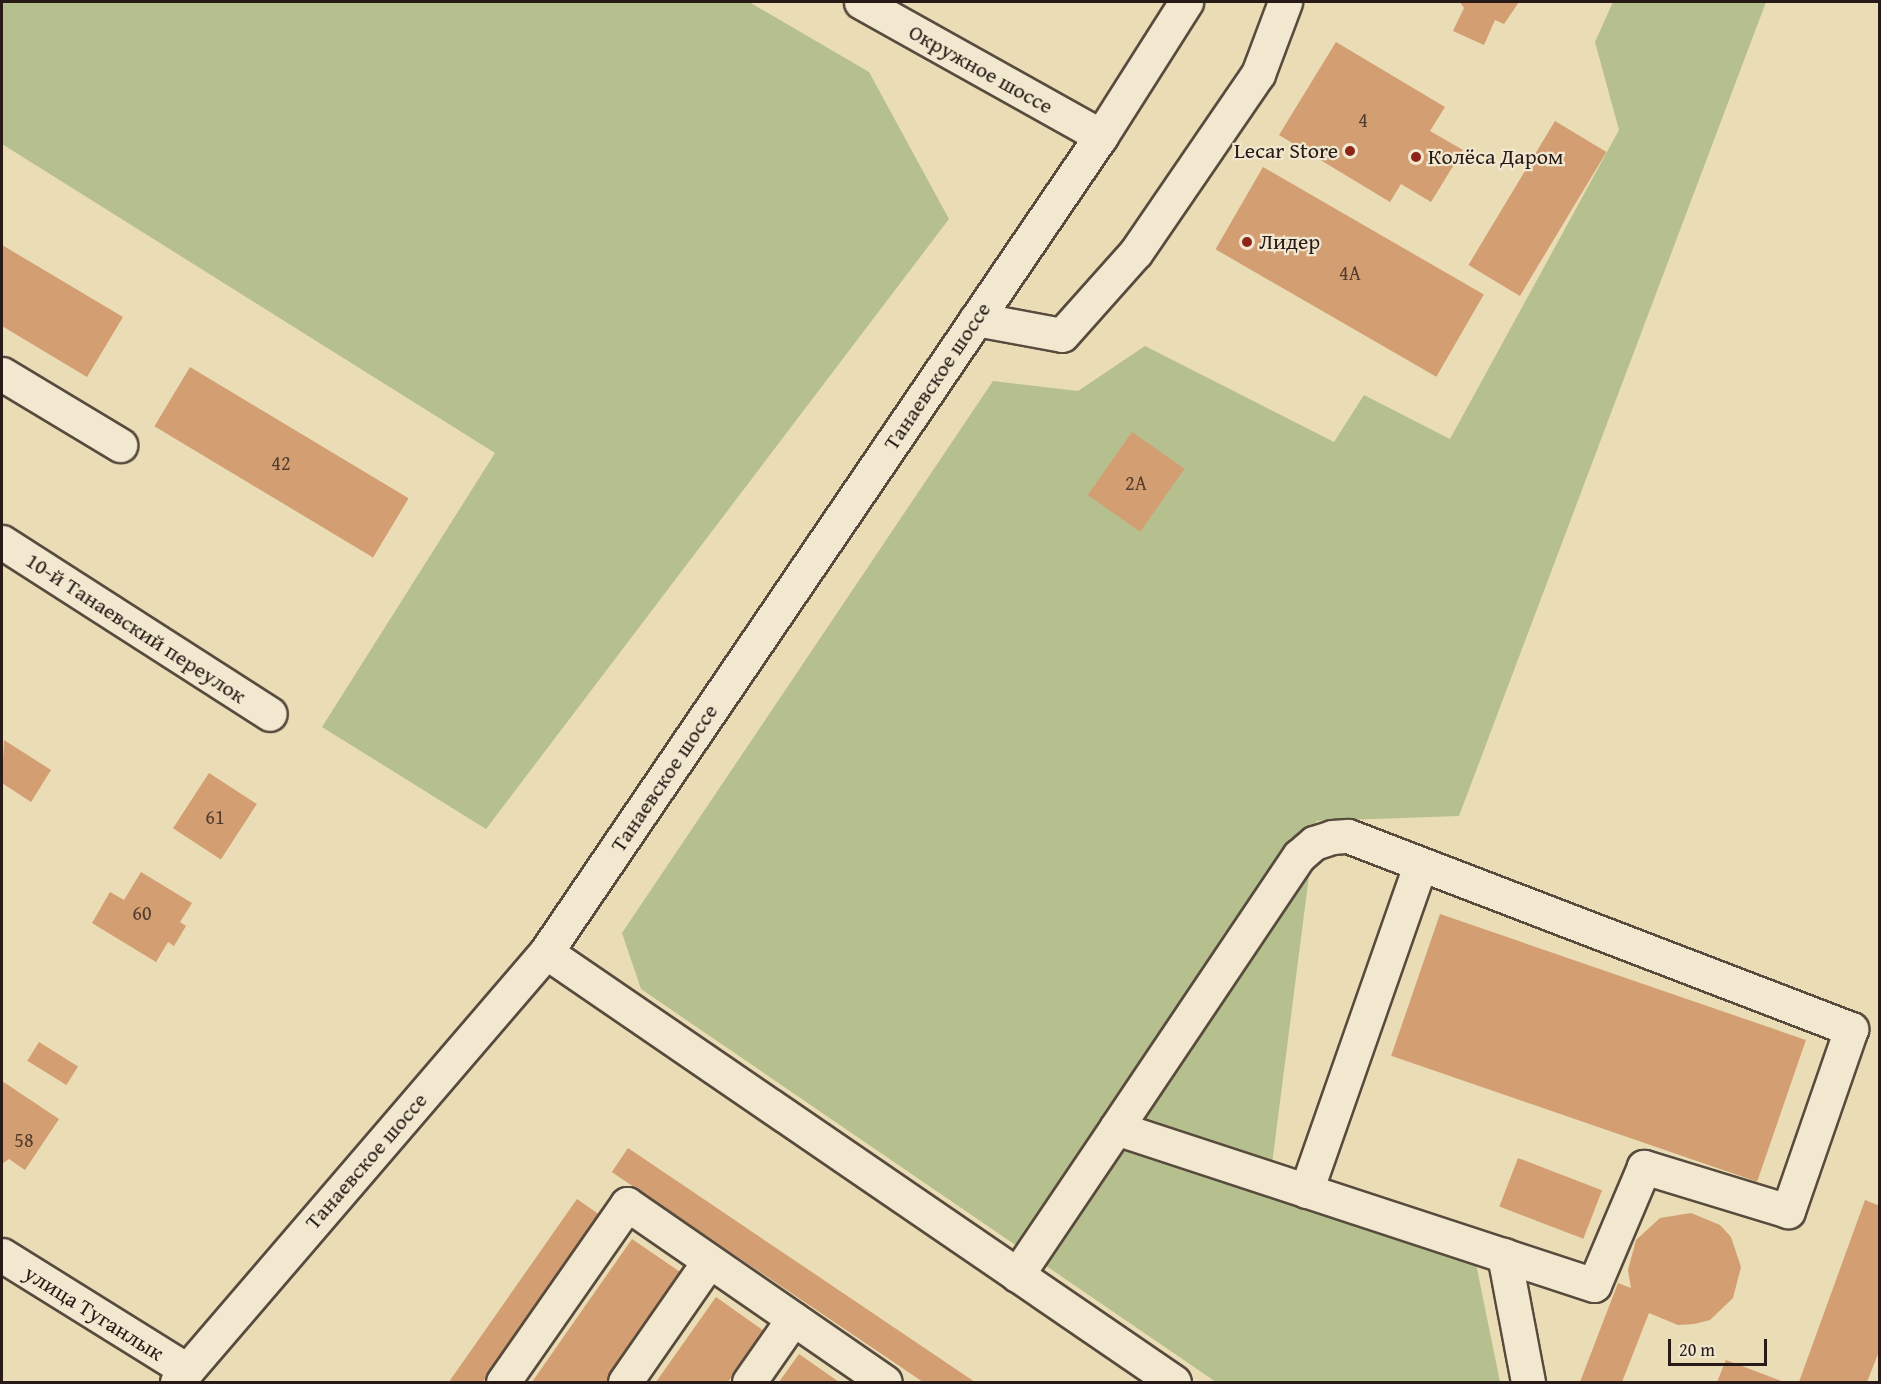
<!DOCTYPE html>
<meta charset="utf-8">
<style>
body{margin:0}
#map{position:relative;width:1881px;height:1384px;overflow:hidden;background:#eadcb5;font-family:"Gentium Book Plus",serif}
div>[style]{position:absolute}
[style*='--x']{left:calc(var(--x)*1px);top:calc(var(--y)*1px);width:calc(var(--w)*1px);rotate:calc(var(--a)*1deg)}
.green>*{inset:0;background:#b5c08e}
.building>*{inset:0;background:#d29e72;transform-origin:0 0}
.roads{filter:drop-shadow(2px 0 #584b3e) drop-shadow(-2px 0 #584b3e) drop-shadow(0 2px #584b3e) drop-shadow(0 -2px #584b3e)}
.minor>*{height:33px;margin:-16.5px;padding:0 16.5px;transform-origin:16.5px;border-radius:16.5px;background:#f1e8cf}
.dots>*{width:16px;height:16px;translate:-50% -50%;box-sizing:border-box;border:3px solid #f1e8cf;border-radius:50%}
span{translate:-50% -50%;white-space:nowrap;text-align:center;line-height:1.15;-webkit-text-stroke:4.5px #f1e8cf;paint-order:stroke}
.number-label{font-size:20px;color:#523c2e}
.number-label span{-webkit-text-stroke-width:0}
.street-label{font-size:22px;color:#281b17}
.poi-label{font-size:22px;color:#281b17}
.right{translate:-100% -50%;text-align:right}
.left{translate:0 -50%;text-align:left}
.frame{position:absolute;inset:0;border:3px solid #281b17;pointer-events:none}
.scale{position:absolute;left:1668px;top:1339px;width:99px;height:27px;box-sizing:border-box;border:3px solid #281b17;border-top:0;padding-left:8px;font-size:18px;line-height:21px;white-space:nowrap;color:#281b17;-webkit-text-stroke:4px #f1e8cf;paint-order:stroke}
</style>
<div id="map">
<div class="green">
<div style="clip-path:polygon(2px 2px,749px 2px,869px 72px,949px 219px,486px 829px,322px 727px,495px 453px,2px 144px)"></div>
<div style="clip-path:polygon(1613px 2px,1766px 2px,1459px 816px,1316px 821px,1271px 1172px,1471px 1239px,1500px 1382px,1216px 1382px,641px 989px,622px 933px,993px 381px,1078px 391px,1145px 346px,1334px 442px,1364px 395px,1450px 439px,1619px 130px,1595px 42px)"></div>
</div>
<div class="building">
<div style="clip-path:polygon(1460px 2px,1519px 2px,1504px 24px,1495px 20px,1484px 45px,1453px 31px,1464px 8px)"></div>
<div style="clip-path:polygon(1336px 42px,1445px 107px,1430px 131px,1463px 150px,1431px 202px,1401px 184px,1390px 202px,1279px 135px)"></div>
<div style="left:1555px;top:121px;width:60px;height:168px;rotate:31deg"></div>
<div style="left:1263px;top:167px;width:255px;height:95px;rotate:30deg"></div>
<div style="clip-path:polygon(2px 245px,123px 317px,87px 377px,2px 326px)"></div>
<div style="left:190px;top:367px;width:255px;height:69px;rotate:31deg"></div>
<div style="left:1132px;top:432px;width:64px;height:77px;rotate:35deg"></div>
<div style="clip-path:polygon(4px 740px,51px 770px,31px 802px,2px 783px)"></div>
<div style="left:209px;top:773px;width:57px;height:66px;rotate:33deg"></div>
<div style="clip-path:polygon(141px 872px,192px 903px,180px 922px,186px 926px,174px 946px,168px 942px,156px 962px,92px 923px,110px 892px,124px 900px)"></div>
<div style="left:1440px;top:914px;width:387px;height:150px;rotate:19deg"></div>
<div style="left:39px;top:1042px;width:46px;height:22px;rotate:32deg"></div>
<div style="clip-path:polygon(2px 1081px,59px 1119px,25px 1170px,9px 1159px,2px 1164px)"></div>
<div style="left:628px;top:1148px;width:422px;height:29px;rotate:34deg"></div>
<div style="left:1518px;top:1158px;width:90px;height:52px;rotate:21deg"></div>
<div style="left:577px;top:1199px;width:28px;height:223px;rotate:35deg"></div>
<div style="clip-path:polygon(1865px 1200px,1880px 1206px,1880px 1349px,1867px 1382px,1799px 1382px)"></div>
<div style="clip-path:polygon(1691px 1213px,1720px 1225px,1731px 1237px,1741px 1267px,1733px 1298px,1710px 1320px,1694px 1324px,1678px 1325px,1649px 1313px,1622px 1382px,1580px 1382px,1618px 1283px,1631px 1288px,1628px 1270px,1636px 1240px,1660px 1218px)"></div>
<div style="clip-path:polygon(632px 1239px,683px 1274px,607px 1382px,532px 1382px)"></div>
<div style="clip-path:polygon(716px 1297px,764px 1331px,728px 1382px,656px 1382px)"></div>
<div style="clip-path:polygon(799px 1354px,839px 1382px,779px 1382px)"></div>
<div style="clip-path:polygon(1726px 1360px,1784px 1382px,1717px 1382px)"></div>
</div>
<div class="roads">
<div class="minor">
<div style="--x:861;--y:2;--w:275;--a:29.2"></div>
<div style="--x:976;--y:319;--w:87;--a:10.5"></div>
<div style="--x:1062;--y:335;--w:111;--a:-48.3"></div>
<div style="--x:1136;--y:252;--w:216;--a:-55.6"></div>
<div style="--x:1258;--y:74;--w:77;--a:-69.4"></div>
<div style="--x:2;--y:374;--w:138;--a:31"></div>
<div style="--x:2;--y:542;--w:318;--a:32.7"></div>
<div style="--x:546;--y:952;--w:761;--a:34.4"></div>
<div style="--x:1306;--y:1191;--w:344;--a:-70.7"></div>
<div style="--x:2;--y:1255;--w:218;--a:31.9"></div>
<div style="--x:1504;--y:1255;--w:129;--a:79.3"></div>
<div style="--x:1017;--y:1275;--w:177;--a:-56"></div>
<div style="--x:1116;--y:1128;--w:328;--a:-56.1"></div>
<div style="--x:1299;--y:856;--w:20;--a:-41"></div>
<div style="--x:1314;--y:843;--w:19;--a:-18"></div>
<div style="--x:1332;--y:837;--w:16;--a:-4"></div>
<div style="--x:1348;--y:836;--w:539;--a:20.99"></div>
<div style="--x:1851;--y:1029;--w:193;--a:109.1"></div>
<div style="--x:1788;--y:1211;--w:151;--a:-163"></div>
<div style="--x:1644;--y:1167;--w:128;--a:113"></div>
<div style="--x:1594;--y:1285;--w:503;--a:-161.82"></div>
<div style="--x:177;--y:1382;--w:567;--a:-49.37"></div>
<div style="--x:546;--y:952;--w:987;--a:-55.78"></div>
<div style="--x:1101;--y:136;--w:159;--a:-57.6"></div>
<div style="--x:503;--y:1382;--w:217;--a:-55.1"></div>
<div style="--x:627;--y:1204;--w:313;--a:34.6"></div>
<div style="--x:625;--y:1382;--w:147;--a:-55.2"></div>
<div style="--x:749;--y:1382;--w:77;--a:-55.1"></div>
</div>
</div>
<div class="dots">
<div style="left:1350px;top:151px;background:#8f2418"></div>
<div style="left:1416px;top:157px;background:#8f2418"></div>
<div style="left:1247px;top:242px;background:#8f2418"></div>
</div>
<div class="number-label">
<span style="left:1363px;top:119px">4</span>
<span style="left:1350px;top:272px">4А</span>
<span style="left:281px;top:462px">42</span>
<span style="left:1136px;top:482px">2А</span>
<span style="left:215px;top:816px">61</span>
<span style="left:142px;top:912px">60</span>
<span style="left:24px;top:1139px">58</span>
</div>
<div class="street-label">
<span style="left:981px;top:69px;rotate:29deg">Окружное шоссе</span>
<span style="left:937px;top:376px;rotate:-56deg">Танаевское шоссе</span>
<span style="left:136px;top:628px;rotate:33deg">10-й Танаевский переулок</span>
<span style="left:664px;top:778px;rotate:-56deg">Танаевское шоссе</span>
<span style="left:366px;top:1161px;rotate:-49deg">Танаевское шоссе</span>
<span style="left:94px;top:1313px;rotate:32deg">улица Туганлык</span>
</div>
<div class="poi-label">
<span class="right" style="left:1338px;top:151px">Lecar Store</span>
<span class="left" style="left:1428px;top:157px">Колёса Даром</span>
<span class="left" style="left:1259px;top:242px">Лидер</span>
</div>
<div class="frame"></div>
<div class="scale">20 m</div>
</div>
